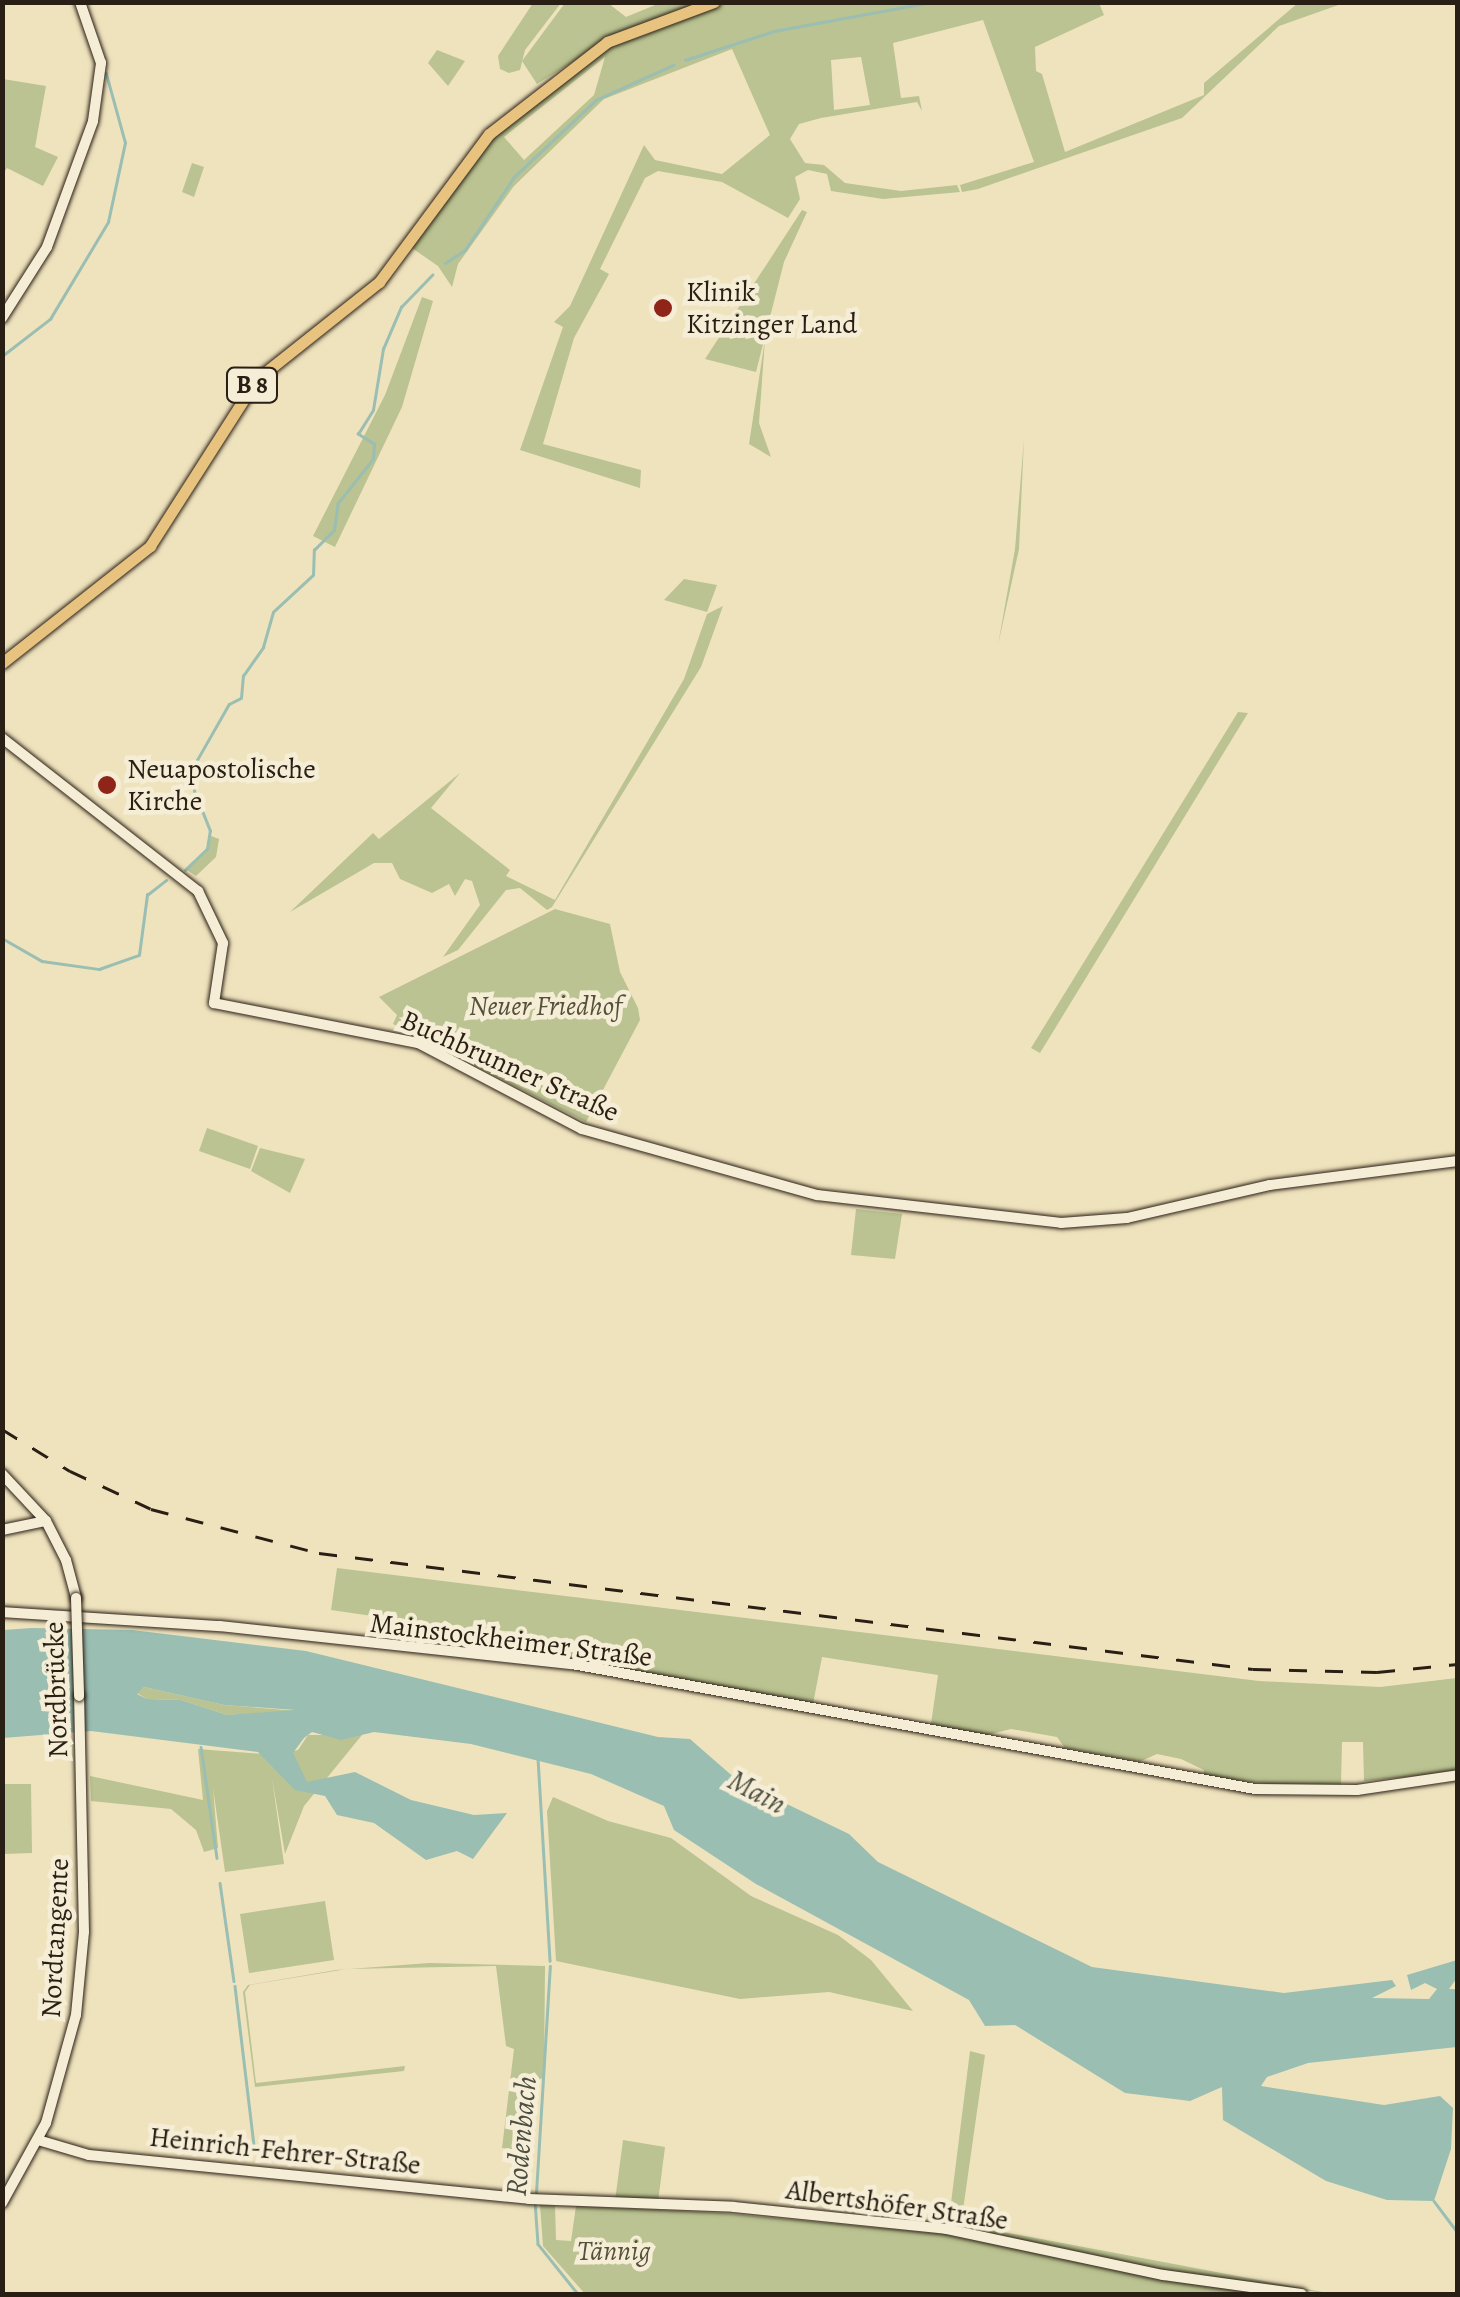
<!DOCTYPE html>
<meta charset="utf-8">
<style>
body{margin:0}
#map{position:relative;width:1460px;height:2297px;overflow:hidden;background:#efe3be;font-family:Alegreya,serif}
div>[style]{position:absolute}
[style*='--x']{left:calc(var(--x)*1px);top:calc(var(--y)*1px);width:calc(var(--w)*1px);rotate:calc(var(--a)*1deg)}
.green>*{inset:0;background:#bac391}
.water>*{inset:0;background:#9abeb2}
.stream>*{height:2.5px;margin:-1.25px;padding:0 1.25px;transform-origin:1.25px;border-radius:1.25px;background:#9abeb2}
.roads{filter:drop-shadow(0 0 2px #2a1f14) drop-shadow(0 0 2px #2a1f14)}
.secondary>*{height:10px;margin:-5px;padding:0 5px;transform-origin:5px;border-radius:5px;background:#f5edd5}
.primary>*{height:11px;margin:-5.5px;padding:0 5.5px;transform-origin:5.5px;border-radius:5.5px;background:#e8c27f}
.rail>*{height:2.5px;margin-top:-1.25px;transform-origin:0;background:repeating-linear-gradient(90deg,#2a1f14 0 18px,transparent 0 36px)}
.bridges{filter:drop-shadow(0 0 2px #2a1f14) drop-shadow(0 0 2px #2a1f14)}
.secondary-bridge>*{height:10px;margin:-5px;padding:0 5px;transform-origin:5px;border-radius:5px;background:#f5edd5}
.dots>*{width:28px;height:28px;translate:-50% -50%;box-sizing:border-box;border:5px solid #f5edd5;border-radius:50%}
span{translate:-50% -50%;white-space:nowrap;text-align:center;line-height:1.15;-webkit-text-stroke:9px #f5edd5;paint-order:stroke}
.shield-label span{padding:2px 8px;background:#f5edd5;border:2px solid;border-radius:8px;-webkit-text-stroke-width:0}
.shield-label{font-size:25px;color:#2a1f14;font-weight:700}
.poi-label{font-size:28px;color:#2a1f14}
.left{translate:0 -50%;text-align:left}
.park-label{font-size:28px;color:#55503a;font-style:italic}
.street-label{font-size:28px;color:#2a1f14}
.water-label{font-size:30px;color:#4c4f43;font-style:italic}
.frame{position:absolute;inset:0;border:5px solid #2a1f14;pointer-events:none}
</style>
<div id="map">
<div class="green">
<i style="clip-path:polygon(evenodd,727px 2px,1099px 3px,1104px 15px,1035px 47px,1036px 71px,1042px 74px,1065px 152px,1204px 95px,1204px 83px,1298px 3px,1344px 3px,1279px 26px,1182px 118px,978px 189px,962px 192px,960px 185px,1034px 162px,983px 20px,893px 43px,901px 98px,919px 96px,922px 111px,917px 102px,821px 118px,799px 124px,790px 139px,805px 163px,824px 165px,845px 183px,901px 191px,957px 185px,960px 192px,883px 199px,831px 191px,827px 174px,808px 170px,795px 177px,800px 199px,788px 218px,722px 182px,658px 171px,645px 178px,600px 269px,609px 274px,574px 338px,543px 444px,641px 470px,640px 488px,520px 450px,563px 327px,554px 322px,570px 306px,644px 145px,655px 160px,722px 174px,770px 135px,732px 49px,604px 99px,514px 186px,458px 264px,452px 287px,438px 266px,409px 246px,473px 155px,606px 46px,727px 2px,605px 57px,594px 95px,524px 160px,504px 137px,605px 57px,727px 2px,861px 57px,870px 105px,834px 110px,831px 60px,861px 57px)"></i>
<i style="clip-path:polygon(533px 3px,561px 3px,525px 50px,520px 70px,509px 73px,500px 69px,498px 56px)"></i>
<i style="clip-path:polygon(565px 3px,608px 3px,626px 17px,660px 3px,702px 3px,621px 32px,537px 84px,522px 61px)"></i>
<i style="clip-path:polygon(437px 50px,465px 61px,448px 86px,428px 63px)"></i>
<i style="clip-path:polygon(3px 79px,46px 86px,35px 147px,58px 157px,43px 186px,7px 168px,3px 174px)"></i>
<i style="clip-path:polygon(192px 163px,204px 167px,194px 197px,182px 192px)"></i>
<i style="clip-path:polygon(802px 210px,807px 212px,784px 262px,756px 372px,705px 359px)"></i>
<i style="clip-path:polygon(422px 297px,433px 301px,402px 407px,335px 547px,313px 536px,385px 395px)"></i>
<i style="clip-path:polygon(765px 339px,759px 423px,771px 457px,749px 444px)"></i>
<i style="clip-path:polygon(1024px 439px,1019px 549px,998px 645px,1015px 549px)"></i>
<i style="clip-path:polygon(684px 579px,717px 585px,707px 612px,664px 600px)"></i>
<i style="clip-path:polygon(723px 606px,701px 667px,552px 907px,547px 910px,520px 888px,506px 890px,458px 950px,443px 957px,480px 905px,472px 881px,465px 879px,455px 896px,449px 884px,432px 893px,400px 879px,392px 863px,374px 863px,290px 912px,373px 833px,379px 839px,460px 773px,431px 808px,510px 870px,506px 876px,555px 900px,684px 679px,707px 614px)"></i>
<i style="clip-path:polygon(1238px 712px,1248px 713px,1040px 1053px,1031px 1048px)"></i>
<i style="clip-path:polygon(211px 836px,219px 839px,216px 857px,196px 876px,187px 870px,207px 851px)"></i>
<i style="clip-path:polygon(555px 909px,610px 924px,620px 972px,638px 1008px,640px 1020px,586px 1122px,393px 1024px,397px 1015px,379px 997px)"></i>
<i style="clip-path:polygon(207px 1128px,258px 1146px,250px 1169px,199px 1151px)"></i>
<i style="clip-path:polygon(260px 1148px,305px 1159px,290px 1193px,251px 1171px)"></i>
<i style="clip-path:polygon(856px 1209px,902px 1214px,895px 1259px,851px 1255px)"></i>
<i style="clip-path:polygon(337px 1568px,1259px 1681px,1380px 1687px,1457px 1678px,1457px 1772px,1364px 1781px,1363px 1742px,1342px 1742px,1341px 1785px,1293px 1787px,1203px 1776px,1204px 1770px,1181px 1759px,1157px 1754px,1139px 1762px,1065px 1748px,1057px 1737px,1011px 1729px,983px 1736px,931px 1724px,938px 1675px,822px 1657px,813px 1704px,528px 1657px,522px 1632px,438px 1627px,436px 1650px,376px 1643px,379px 1617px,331px 1610px)"></i>
<i style="clip-path:polygon(144px 1687px,224px 1705px,299px 1711px,227px 1715px,181px 1700px,147px 1699px,137px 1693px)"></i>
<i style="clip-path:polygon(308px 1735px,362px 1735px,304px 1806px,285px 1854px,272px 1778px,284px 1864px,225px 1872px,213px 1788px,218px 1848px,204px 1852px,196px 1830px,171px 1809px,91px 1801px,90px 1776px,203px 1800px,198px 1749px,277px 1755px,298px 1750px)"></i>
<i style="clip-path:polygon(3px 1784px,31px 1784px,32px 1853px,3px 1854px)"></i>
<i style="clip-path:polygon(553px 1797px,608px 1821px,671px 1838px,751px 1896px,838px 1935px,871px 1960px,913px 2011px,829px 1992px,740px 1999px,556px 1961px,547px 1811px)"></i>
<i style="clip-path:polygon(325px 1901px,334px 1960px,249px 1973px,240px 1914px)"></i>
<i style="clip-path:polygon(429px 1963px,545px 1966px,544px 2077px,529px 2086px,519px 2150px,502px 2148px,514px 2049px,506px 2046px,496px 1966px,347px 1969px,250px 1985px,245px 1992px,256px 2083px,405px 2066px,404px 2071px,255px 2087px,243px 1992px,248px 1985px,336px 1970px)"></i>
<i style="clip-path:polygon(970px 2051px,985px 2055px,961px 2224px,1333px 2294px,1173px 2274px,955px 2227px,949px 2219px)"></i>
<i style="clip-path:polygon(623px 2140px,665px 2147px,658px 2202px,615px 2201px)"></i>
<i style="clip-path:polygon(540px 2205px,555px 2206px,556px 2240px,571px 2241px,576px 2206px,722px 2213px,955px 2235px,1264px 2294px,585px 2294px,543px 2246px)"></i>
</div>
<div class="water">
<i style="clip-path:polygon(evenodd,32px 1628px,132px 1630px,306px 1651px,658px 1737px,690px 1739px,737px 1780px,849px 1834px,878px 1862px,1092px 1967px,1284px 1993px,1392px 1980px,1396px 1986px,1372px 1998px,1429px 1999px,1437px 1989px,1425px 1983px,1411px 1990px,1407px 1975px,1457px 1960px,1457px 1978px,1449px 1989px,1457px 1989px,1457px 2047px,1308px 2063px,1267px 2077px,1261px 2086px,1384px 2105px,1440px 2096px,1453px 2108px,1451px 2149px,1434px 2201px,1387px 2200px,1326px 2181px,1223px 2120px,1222px 2087px,1190px 2101px,1125px 2093px,1015px 2025px,985px 2026px,969px 2000px,756px 1884px,674px 1830px,664px 1806px,591px 1774px,471px 1744px,374px 1732px,341px 1740px,312px 1732px,304px 1738px,293px 1753px,307px 1782px,355px 1772px,411px 1800px,474px 1815px,507px 1813px,473px 1859px,457px 1851px,426px 1860px,374px 1823px,337px 1815px,325px 1796px,295px 1790px,258px 1752px,91px 1731px,3px 1738px,3px 1630px,32px 1628px,144px 1687px,224px 1705px,295px 1710px,227px 1715px,181px 1700px,147px 1699px,137px 1694px,144px 1687px)"></i>
</div>
<div class="stream">
<i style="--x:685;--y:60;--w:94;--a:-18"></i>
<i style="--x:774;--y:31;--w:161;--a:-10.4"></i>
<i style="--x:445;--y:263;--w:24;--a:-33"></i>
<i style="--x:465;--y:250;--w:88;--a:-56.1"></i>
<i style="--x:514;--y:177;--w:112;--a:-43.2"></i>
<i style="--x:596;--y:100;--w:85;--a:-24.4"></i>
<i style="--x:2;--y:356;--w:61;--a:-37.6"></i>
<i style="--x:50;--y:319;--w:113;--a:-59.1"></i>
<i style="--x:108;--y:222;--w:81;--a:-77.9"></i>
<i style="--x:125;--y:143;--w:72;--a:-105.4"></i>
<i style="--x:185;--y:870;--w:30;--a:-44"></i>
<i style="--x:207;--y:849;--w:18;--a:-81"></i>
<i style="--x:210;--y:831;--w:43;--a:-111.8"></i>
<i style="--x:194;--y:791;--w:31;--a:-84"></i>
<i style="--x:197;--y:760;--w:64;--a:-60.3"></i>
<i style="--x:229;--y:704;--w:13;--a:-27"></i>
<i style="--x:241;--y:698;--w:22;--a:-85"></i>
<i style="--x:243;--y:676;--w:35;--a:-55"></i>
<i style="--x:263;--y:647;--w:36;--a:-74"></i>
<i style="--x:273;--y:612;--w:54;--a:-42.8"></i>
<i style="--x:313;--y:575;--w:25;--a:-88"></i>
<i style="--x:314;--y:550;--w:28;--a:-45"></i>
<i style="--x:334;--y:530;--w:27;--a:-82"></i>
<i style="--x:338;--y:503;--w:56;--a:-51.5"></i>
<i style="--x:373;--y:459;--w:15;--a:-86"></i>
<i style="--x:374;--y:444;--w:19;--a:-148"></i>
<i style="--x:358;--y:434;--w:28;--a:-58"></i>
<i style="--x:373;--y:410;--w:62;--a:-80.7"></i>
<i style="--x:383;--y:349;--w:46;--a:-66.8"></i>
<i style="--x:401;--y:307;--w:45;--a:-45.9"></i>
<i style="--x:2;--y:938;--w:46;--a:29.9"></i>
<i style="--x:42;--y:961;--w:58;--a:8"></i>
<i style="--x:99;--y:969;--w:42;--a:-19.3"></i>
<i style="--x:139;--y:955;--w:61;--a:-82.4"></i>
<i style="--x:147;--y:895;--w:24;--a:-38"></i>
<i style="--x:201;--y:1747;--w:112;--a:81.8"></i>
<i style="--x:538;--y:1758;--w:203;--a:86.6"></i>
<i style="--x:220;--y:1883;--w:99;--a:81.9"></i>
<i style="--x:235;--y:1986;--w:160;--a:83.2"></i>
<i style="--x:536;--y:2193;--w:227;--a:-86.5"></i>
<i style="--x:535;--y:2201;--w:43;--a:86"></i>
<i style="--x:538;--y:2244;--w:64;--a:51.3"></i>
<i style="--x:1434;--y:2201;--w:40;--a:53"></i>
</div>
<div class="roads">
<div class="secondary">
<i style="--x:2;--y:318;--w:84;--a:-57.6"></i>
<i style="--x:47;--y:247;--w:134;--a:-69.9"></i>
<i style="--x:93;--y:121;--w:59;--a:-82.1"></i>
<i style="--x:101;--y:63;--w:65;--a:-109"></i>
<i style="--x:2;--y:738;--w:249;--a:38"></i>
<i style="--x:198;--y:891;--w:58;--a:64.3"></i>
<i style="--x:223;--y:943;--w:61;--a:98.5"></i>
<i style="--x:214;--y:1003;--w:208;--a:11.1"></i>
<i style="--x:418;--y:1043;--w:185;--a:27.7"></i>
<i style="--x:582;--y:1129;--w:244;--a:15.7"></i>
<i style="--x:817;--y:1195;--w:246;--a:6.5"></i>
<i style="--x:1061;--y:1223;--w:66;--a:-4.3"></i>
<i style="--x:1127;--y:1218;--w:147;--a:-13"></i>
<i style="--x:1270;--y:1185;--w:190;--a:-7.3"></i>
<i style="--x:2;--y:1474;--w:64;--a:46.9"></i>
<i style="--x:46;--y:1521;--w:44;--a:62.9"></i>
<i style="--x:66;--y:1560;--w:39;--a:75"></i>
<i style="--x:2;--y:1530;--w:45;--a:-11.6"></i>
<i style="--x:2;--y:1612;--w:218;--a:3.7"></i>
<i style="--x:220;--y:1626;--w:354;--a:6.2"></i>
<i style="--x:572;--y:1664;--w:694;--a:10.37"></i>
<i style="--x:1255;--y:1789;--w:102;--a:0.6"></i>
<i style="--x:1357;--y:1790;--w:102;--a:-8.4"></i>
<i style="--x:38;--y:2140;--w:53;--a:16.4"></i>
<i style="--x:89;--y:2155;--w:442;--a:5.7"></i>
<i style="--x:529;--y:2199;--w:205;--a:2.2"></i>
<i style="--x:734;--y:2207;--w:213;--a:5.9"></i>
<i style="--x:946;--y:2229;--w:222;--a:12"></i>
<i style="--x:1163;--y:2275;--w:140;--a:7.8"></i>
<i style="--x:2;--y:2203;--w:91;--a:-61.2"></i>
<i style="--x:46;--y:2123;--w:112;--a:-74.5"></i>
<i style="--x:76;--y:2015;--w:83;--a:-84.5"></i>
<i style="--x:84;--y:1932;--w:236;--a:-91.2"></i>
</div>
<div class="primary">
<i style="--x:2;--y:663;--w:189;--a:-38.3"></i>
<i style="--x:150;--y:546;--w:198;--a:-57.4"></i>
<i style="--x:257;--y:379;--w:156;--a:-38.5"></i>
<i style="--x:379;--y:282;--w:184;--a:-53.4"></i>
<i style="--x:489;--y:134;--w:150;--a:-37.9"></i>
<i style="--x:607;--y:42;--w:114;--a:-20.5"></i>
</div>
</div>
<div class="rail">
<i style="--x:2;--y:1429;--w:80;--a:31.7"></i>
<i style="--x:70;--y:1471;--w:89;--a:25.1"></i>
<i style="--x:151;--y:1509;--w:174;--a:14.7"></i>
<i style="--x:319;--y:1553;--w:941;--a:7.08"></i>
<i style="--x:1253;--y:1669;--w:124;--a:1.4"></i>
<i style="--x:1377;--y:1672;--w:81;--a:-5.6"></i>
</div>
<div class="bridges">
<div class="secondary-bridge">
<i style="--x:76;--y:1598;--w:98;--a:88.2"></i>
</div>
</div>
<div class="dots">
<i style="left:663px;top:308px;background:#8f2418"></i>
<i style="left:107px;top:785px;background:#8f2418"></i>
</div>
<div class="shield-label">
<span style="left:252px;top:385px">B 8</span>
</div>
<div class="poi-label">
<span class="left" style="left:686px;top:308px">Klinik<br>Kitzinger Land</span>
<span class="left" style="left:127px;top:785px">Neuapostolische<br>Kirche</span>
</div>
<div class="park-label">
<span style="left:545px;top:1006px">Neuer Friedhof</span>
<span style="left:614px;top:2251px">Tännig</span>
</div>
<div class="street-label">
<span style="left:510px;top:1066px;rotate:24deg">Buchbrunner Straße</span>
<span style="left:511px;top:1640px;rotate:7deg">Mainstockheimer Straße</span>
<span style="left:56px;top:1690px;rotate:-92deg">Nordbrücke</span>
<span style="left:55px;top:1938px;rotate:-87deg">Nordtangente</span>
<span style="left:285px;top:2151px;rotate:6deg">Heinrich-Fehrer-Straße</span>
<span style="left:897px;top:2205px;rotate:8deg">Albertshöfer Straße</span>
</div>
<div class="water-label">
<span style="left:757px;top:1792px;rotate:28deg">Main</span>
<span style="left:521px;top:2136px;rotate:-85deg">Rodenbach</span>
</div>
<div class="frame"></div>
</div>
